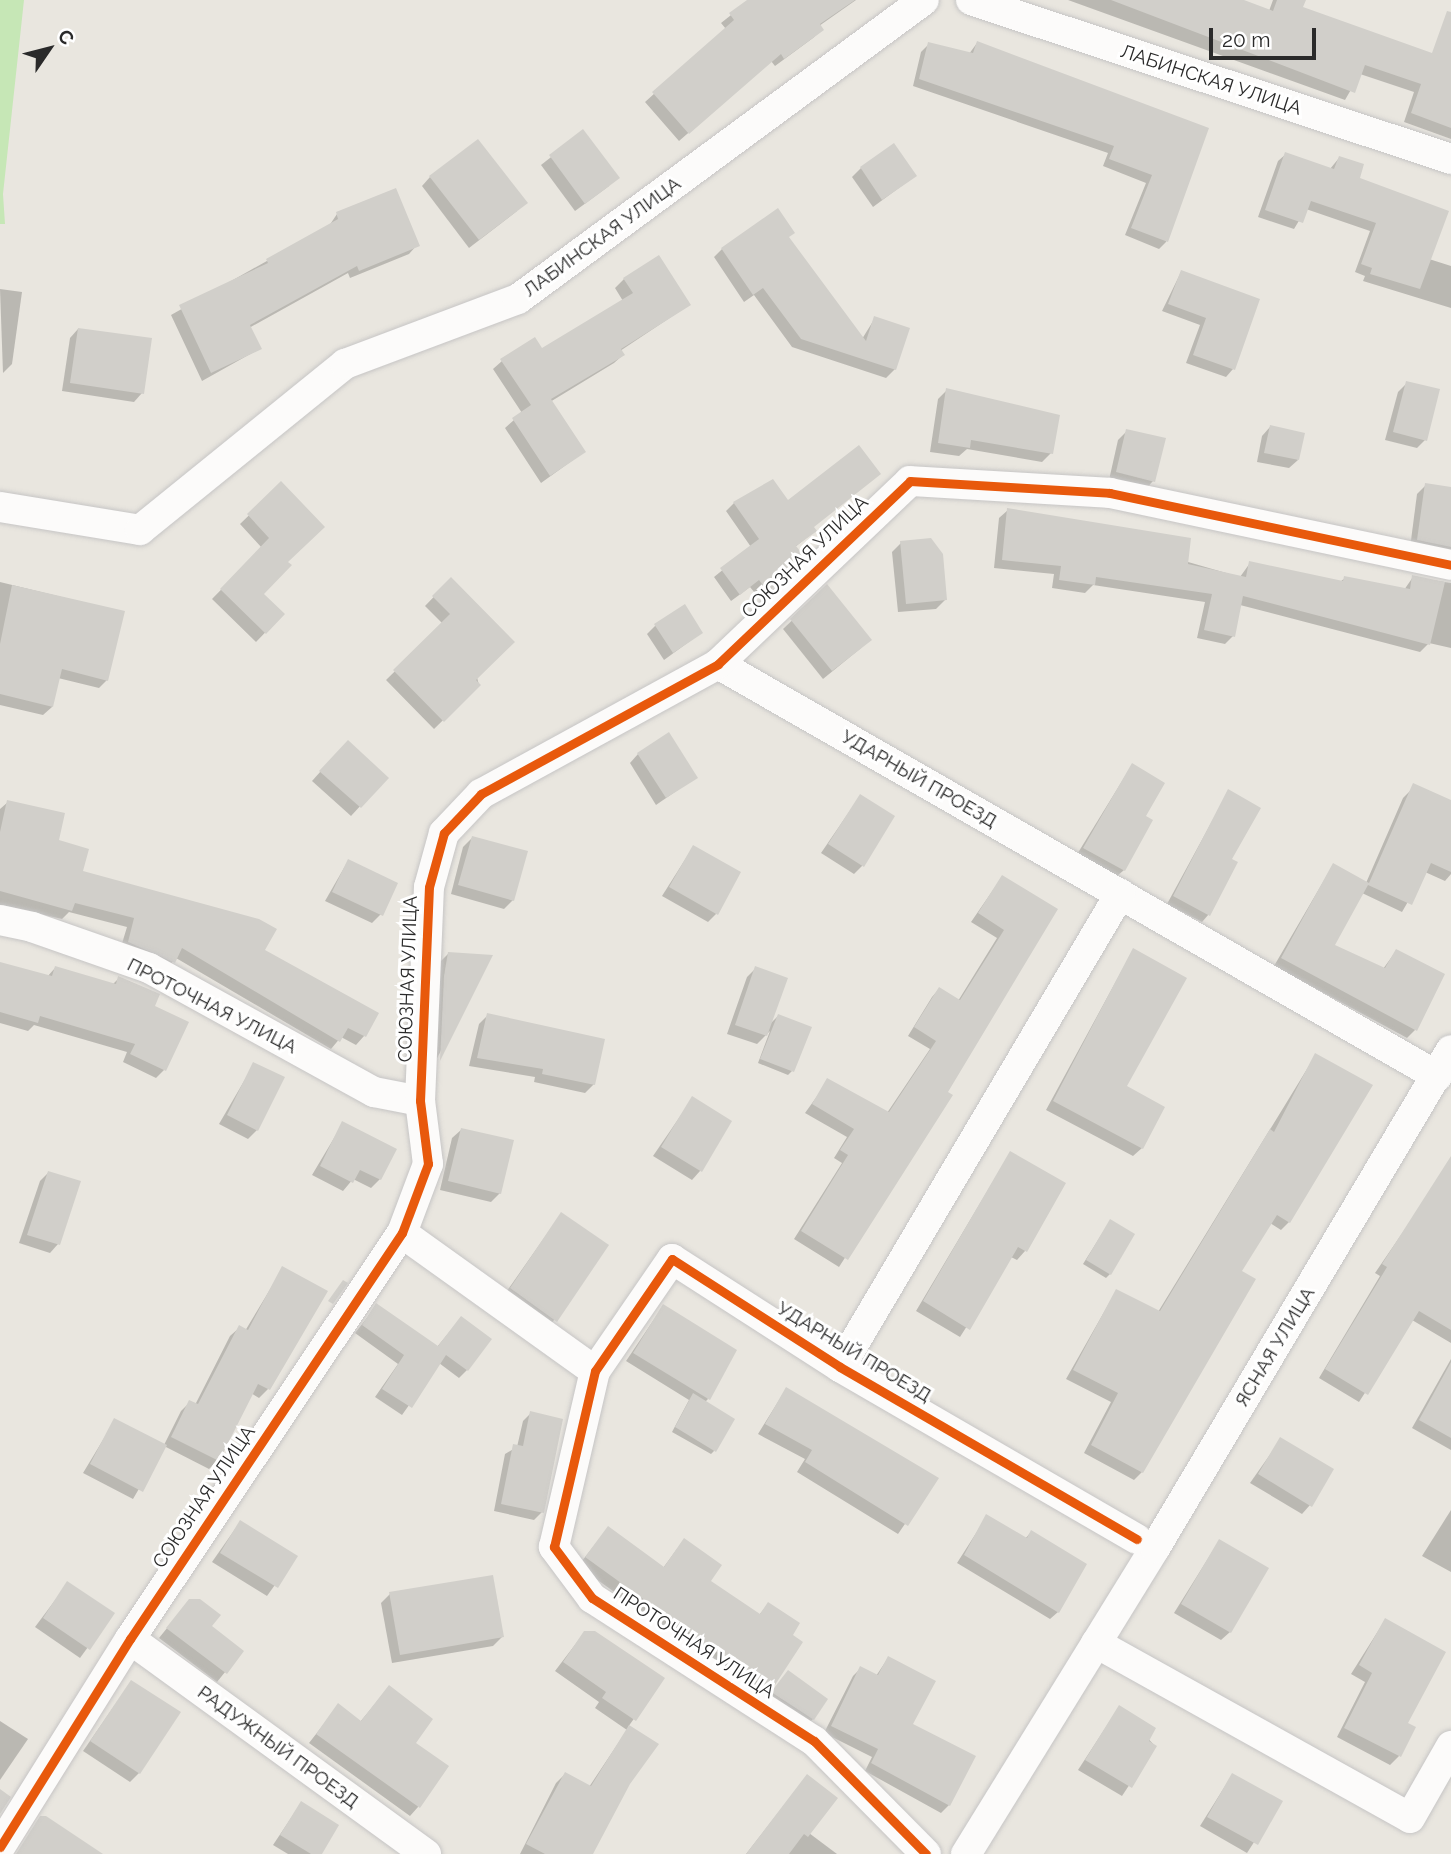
<!DOCTYPE html>
<meta charset="utf-8">
<style>
body{margin:0}
#map{position:relative;width:1451px;height:1854px;overflow:hidden;background:#e9e6df;font-family:Raleway,sans-serif}
div>[style]{position:absolute}
[style*='--x']{left:calc(var(--x)*1px);top:calc(var(--y)*1px);width:calc(var(--w)*1px);rotate:calc(var(--a)*1deg)}
.green>*{inset:0;background:#c6e7b6}
.shadow>*{inset:0;background:#0003}
.building>*{inset:0;background:#d1cfca}
.roads{filter:drop-shadow(0 0 2px #c6c5c5) drop-shadow(0 0 2px #c6c5c5)}
.minor>*{height:30px;margin:-15px;padding:0 15px;transform-origin:15px;border-radius:15px;background:#fcfbfa}
.cycleway>*{height:9px;margin:-4.5px;padding:0 4.5px;transform-origin:4.5px;border-radius:4.5px;background:#e8590c}
span{translate:-50% -50%;white-space:nowrap;text-align:center;line-height:1.15;-webkit-text-stroke:6px #fff;paint-order:stroke}
.street-label{font-size:19px;color:#2a2a2a}
.north{position:absolute;left:14px;top:14px;width:70px;height:70px;-webkit-text-stroke:5px #fff;paint-order:stroke;rotate:55deg;font-size:19px;font-weight:700;line-height:28px;text-align:center;color:#2a2a2a}
.north::after{content:'';display:block;margin:auto;width:24px;height:32px;background:#2a2a2a;clip-path:polygon(50% 0,100% 100%,50% 72%,0 100%)}
.scale{position:absolute;left:1209px;top:28px;width:107px;height:32px;box-sizing:border-box;border:4px solid #2a2a2a;border-top:0;padding-left:9px;font-size:21px;line-height:24px;white-space:nowrap;color:#2a2a2a;-webkit-text-stroke:5px #fff;paint-order:stroke}
</style>
<div id="map">
<div class="green">
<i style="clip-path:polygon(0 0,24px 0,3px 194px,5px 224px,0 224px)"></i>
</div>
<div class="shadow">
<i style="clip-path:polygon(750px 0,856px 0,819px 26px,822px 30px,813px 38px,775px 66px,771px 61px,679px 141px,645px 102px,726px 29px,721px 23px)"></i>
<i style="clip-path:polygon(1068px 0,1240px 0,1269px 11px,1273px 0,1303px 0,1301px 8px,1451px 62px,1451px 139px,1404px 122px,1414px 92px,1360px 74px,1345px 100px)"></i>
<i style="clip-path:polygon(977px 43px,1207px 129px,1166px 242px,1159px 249px,1125px 235px,1146px 183px,1103px 166px,1108px 153px,913px 86px,921px 52px,929px 44px,969px 54px)"></i>
<i style="clip-path:polygon(583px 132px,609px 186px,575px 211px,541px 165px)"></i>
<i style="clip-path:polygon(1286px 154px,1330px 169px,1339px 158px,1429px 259px,1451px 266px,1451px 308px,1363px 281px,1365px 276px,1355px 272px,1370px 231px,1306px 209px,1294px 229px,1258px 217px,1278px 161px)"></i>
<i style="clip-path:polygon(861px 168px,915px 176px,873px 207px,852px 177px)"></i>
<i style="clip-path:polygon(430px 177px,517px 211px,469px 248px,422px 186px)"></i>
<i style="clip-path:polygon(337px 214px,417px 245px,409px 254px,350px 278px,348px 273px,249px 328px,259px 349px,202px 381px,171px 315px,329px 226px)"></i>
<i style="clip-path:polygon(788px 238px,862px 339px,875px 318px,895px 369px,886px 378px,792px 347px,754px 295px,744px 302px,714px 257px,722px 249px)"></i>
<i style="clip-path:polygon(1181px 272px,1258px 300px,1233px 369px,1226px 377px,1186px 363px,1200px 325px,1162px 311px)"></i>
<i style="clip-path:polygon(624px 279px,689px 305px,620px 351px,623px 355px,614px 363px,550px 402px,584px 452px,541px 483px,505px 428px,522px 413px,493px 369px,502px 361px,542px 351px,623px 301px,615px 288px)"></i>
<i style="clip-path:polygon(0 289px,22px 292px,12px 364px,3px 373px)"></i>
<i style="clip-path:polygon(78px 329px,142px 393px,134px 402px,62px 391px,70px 338px)"></i>
<i style="clip-path:polygon(1407px 383px,1425px 440px,1417px 448px,1385px 440px,1398px 392px)"></i>
<i style="clip-path:polygon(947px 390px,1051px 453px,1042px 462px,967px 449px,959px 456px,930px 452px,938px 399px)"></i>
<i style="clip-path:polygon(1270px 427px,1298px 460px,1289px 468px,1257px 462px,1262px 436px)"></i>
<i style="clip-path:polygon(1127px 431px,1153px 481px,1145px 490px,1109px 480px,1118px 440px)"></i>
<i style="clip-path:polygon(281px 484px,286px 562px,262px 594px,283px 614px,256px 642px,212px 599px,262px 548px,240px 524px)"></i>
<i style="clip-path:polygon(1426px 485px,1451px 489px,1451px 559px,1410px 548px,1417px 494px)"></i>
<i style="clip-path:polygon(734px 503px,788px 503px,815px 531px,795px 547px,803px 557px,759px 598px,750px 587px,731px 601px,714px 577px,751px 547px,726px 511px)"></i>
<i style="clip-path:polygon(1008px 510px,1240px 577px,1250px 563px,1340px 582px,1345px 578px,1404px 590px,1413px 577px,1451px 583px,1451px 648px,1429px 643px,1420px 652px,1240px 605px,1233px 636px,1225px 644px,1197px 638px,1205px 602px,1093px 585px,1085px 593px,1052px 588px,1054px 574px,994px 568px,999px 518px)"></i>
<i style="clip-path:polygon(901px 543px,945px 600px,936px 609px,898px 612px,892px 552px)"></i>
<i style="clip-path:polygon(451px 579px,479px 685px,434px 729px,386px 680px,443px 624px,425px 606px)"></i>
<i style="clip-path:polygon(0 582px,123px 612px,107px 680px,99px 688px,58px 678px,52px 707px,43px 715px,0 705px)"></i>
<i style="clip-path:polygon(827px 587px,861px 648px,823px 679px,783px 629px)"></i>
<i style="clip-path:polygon(656px 625px,701px 633px,664px 660px,647px 634px)"></i>
<i style="clip-path:polygon(339px 751px,386px 778px,351px 816px,312px 781px)"></i>
<i style="clip-path:polygon(638px 754px,695px 778px,656px 805px,630px 763px)"></i>
<i style="clip-path:polygon(1132px 765px,1144px 816px,1124px 870px,1116px 877px,1076px 856px)"></i>
<i style="clip-path:polygon(1411px 790px,1451px 808px,1451px 874px,1445px 881px,1425px 872px,1402px 912px,1362px 893px,1333px 946px,1383px 969px,1396px 951px,1415px 1030px,1407px 1038px,1274px 966px,1333px 865px,1366px 883px,1403px 798px)"></i>
<i style="clip-path:polygon(1228px 792px,1230px 859px,1209px 914px,1202px 922px,1167px 904px)"></i>
<i style="clip-path:polygon(860px 796px,862px 866px,854px 874px,821px 853px)"></i>
<i style="clip-path:polygon(8px 802px,57px 841px,81px 872px,377px 1014px,364px 1036px,356px 1045px,341px 1037px,331px 1049px,176px 958px,165px 970px,120px 950px,127px 927px,69px 912px,62px 919px,0 905px,0 809px)"></i>
<i style="clip-path:polygon(472px 838px,513px 900px,504px 909px,451px 894px,463px 847px)"></i>
<i style="clip-path:polygon(693px 847px,716px 914px,708px 922px,662px 896px)"></i>
<i style="clip-path:polygon(348px 861px,381px 914px,372px 923px,325px 901px)"></i>
<i style="clip-path:polygon(1002px 877px,1055px 910px,946px 1092px,950px 1095px,839px 1267px,794px 1239px,842px 1163px,834px 1158px,847px 1137px,805px 1113px,828px 1081px,887px 1113px,930px 1049px,908px 1036px,932px 997px,939px 989px,958px 1001px,997px 938px,971px 922px)"></i>
<i style="clip-path:polygon(1133px 950px,1125px 1087px,1142px 1148px,1133px 1156px,1046px 1110px)"></i>
<i style="clip-path:polygon(448px 954px,490px 956px,433px 1066px,439px 963px)"></i>
<i style="clip-path:polygon(0 964px,47px 977px,55px 968px,112px 985px,119px 978px,158px 995px,152px 1007px,164px 1070px,156px 1078px,123px 1062px,127px 1052px,34px 1025px,28px 1031px,0 1023px)"></i>
<i style="clip-path:polygon(756px 968px,770px 1024px,778px 1016px,792px 1071px,788px 1075px,758px 1063px,770px 1031px,757px 1044px,727px 1034px,747px 977px)"></i>
<i style="clip-path:polygon(488px 1015px,594px 1084px,585px 1093px,534px 1082px,535px 1077px,469px 1066px,479px 1024px)"></i>
<i style="clip-path:polygon(1315px 1056px,1289px 1222px,1281px 1230px,1270px 1223px,1240px 1272px,1142px 1472px,1134px 1480px,1084px 1453px,1111px 1402px,1066px 1379px,1116px 1291px,1158px 1312px)"></i>
<i style="clip-path:polygon(254px 1064px,257px 1130px,248px 1139px,219px 1124px)"></i>
<i style="clip-path:polygon(692px 1099px,700px 1171px,692px 1180px,653px 1156px)"></i>
<i style="clip-path:polygon(343px 1123px,380px 1179px,371px 1188px,353px 1179px,343px 1191px,312px 1175px)"></i>
<i style="clip-path:polygon(461px 1130px,500px 1193px,491px 1202px,440px 1190px,452px 1138px)"></i>
<i style="clip-path:polygon(1010px 1153px,1025px 1251px,1017px 1260px,1011px 1257px,960px 1337px,916px 1311px)"></i>
<i style="clip-path:polygon(1451px 1162px,1451px 1343px,1412px 1320px,1359px 1402px,1319px 1378px,1380px 1276px,1375px 1273px)"></i>
<i style="clip-path:polygon(49px 1172px,58px 1244px,50px 1253px,19px 1243px,40px 1181px)"></i>
<i style="clip-path:polygon(561px 1214px,606px 1245px,547px 1330px,502px 1298px)"></i>
<i style="clip-path:polygon(1110px 1221px,1110px 1274px,1106px 1278px,1083px 1264px)"></i>
<i style="clip-path:polygon(283px 1268px,268px 1389px,259px 1398px,251px 1393px,218px 1460px,209px 1469px,164px 1446px,133px 1499px,83px 1473px,115px 1420px,164px 1445px,181px 1411px,190px 1402px,195px 1405px,230px 1336px,239px 1328px,245px 1331px)"></i>
<i style="clip-path:polygon(377px 1305px,437px 1347px,461px 1318px,467px 1370px,459px 1378px,439px 1363px,402px 1415px,375px 1397px,398px 1364px,355px 1333px)"></i>
<i style="clip-path:polygon(663px 1306px,708px 1399px,705px 1402px,714px 1451px,711px 1454px,672px 1432px,689px 1400px,626px 1361px)"></i>
<i style="clip-path:polygon(1451px 1359px,1451px 1450px,1412px 1428px)"></i>
<i style="clip-path:polygon(786px 1389px,936px 1479px,898px 1534px,797px 1472px,805px 1459px,758px 1434px)"></i>
<i style="clip-path:polygon(531px 1413px,542px 1512px,534px 1520px,494px 1511px,505px 1454px,517px 1447px,523px 1421px)"></i>
<i style="clip-path:polygon(1281px 1439px,1310px 1505px,1302px 1514px,1250px 1483px)"></i>
<i style="clip-path:polygon(1451px 1510px,1451px 1572px,1422px 1556px)"></i>
<i style="clip-path:polygon(987px 1516px,1025px 1539px,1031px 1532px,1058px 1612px,1050px 1619px,957px 1563px)"></i>
<i style="clip-path:polygon(240px 1522px,295px 1557px,267px 1596px,212px 1562px)"></i>
<i style="clip-path:polygon(608px 1528px,663px 1568px,677px 1549px,709px 1581px,759px 1615px,768px 1604px,790px 1635px,801px 1642px,762px 1698px,578px 1566px)"></i>
<i style="clip-path:polygon(1219px 1541px,1230px 1632px,1221px 1640px,1174px 1613px)"></i>
<i style="clip-path:polygon(68px 1583px,112px 1614px,80px 1658px,35px 1627px)"></i>
<i style="clip-path:polygon(390px 1594px,502px 1637px,493px 1646px,392px 1663px,381px 1603px)"></i>
<i style="clip-path:polygon(189px 1601px,209px 1627px,242px 1651px,217px 1682px,159px 1638px)"></i>
<i style="clip-path:polygon(1385px 1620px,1405px 1724px,1399px 1756px,1390px 1765px,1337px 1737px,1365px 1682px,1351px 1674px)"></i>
<i style="clip-path:polygon(584px 1633px,663px 1678px,628px 1727px,629px 1783px,591px 1854px,520px 1854px,556px 1783px,565px 1774px,589px 1787px,627px 1730px,595px 1708px,599px 1702px,555px 1671px)"></i>
<i style="clip-path:polygon(888px 1658px,911px 1725px,949px 1805px,941px 1813px,865px 1771px,872px 1757px,824px 1733px,853px 1676px,861px 1668px,876px 1676px)"></i>
<i style="clip-path:polygon(784px 1677px,813px 1719px,809px 1723px,768px 1697px)"></i>
<i style="clip-path:polygon(131px 1682px,139px 1773px,130px 1782px,83px 1751px)"></i>
<i style="clip-path:polygon(389px 1687px,413px 1743px,418px 1807px,410px 1816px,309px 1743px,338px 1706px,360px 1722px)"></i>
<i style="clip-path:polygon(1119px 1707px,1155px 1746px,1122px 1796px,1078px 1770px)"></i>
<i style="clip-path:polygon(0 1721px,28px 1739px,0 1780px)"></i>
<i style="clip-path:polygon(1232px 1775px,1280px 1802px,1247px 1853px,1200px 1826px)"></i>
<i style="clip-path:polygon(807px 1776px,809px 1833px,837px 1854px,746px 1854px)"></i>
<i style="clip-path:polygon(301px 1803px,320px 1854px,288px 1854px,273px 1845px)"></i>
</div>
<div class="building">
<i style="clip-path:polygon(747px 0,855px 0,820px 24px,824px 30px,784px 59px,781px 54px,689px 134px,652px 92px,734px 20px,729px 13px)"></i>
<i style="clip-path:polygon(1111px 0,1244px 0,1273px 11px,1277px 0,1306px 0,1303px 7px,1432px 53px,1447px 11px,1451px 12px,1451px 128px,1411px 113px,1421px 84px,1365px 65px,1355px 93px)"></i>
<i style="clip-path:polygon(977px 41px,1209px 128px,1168px 242px,1131px 228px,1152px 175px,1109px 159px,1114px 146px,919px 79px,928px 42px,973px 53px)"></i>
<i style="clip-path:polygon(583px 129px,620px 178px,585px 204px,549px 155px)"></i>
<i style="clip-path:polygon(478px 139px,528px 203px,479px 240px,429px 176px)"></i>
<i style="clip-path:polygon(894px 143px,917px 176px,882px 200px,860px 167px)"></i>
<i style="clip-path:polygon(1285px 152px,1334px 169px,1339px 156px,1364px 164px,1360px 178px,1449px 211px,1420px 289px,1370px 274px,1372px 268px,1361px 264px,1376px 223px,1311px 201px,1303px 223px,1265px 210px)"></i>
<i style="clip-path:polygon(396px 188px,420px 246px,359px 271px,357px 266px,250px 325px,262px 349px,211px 373px,179px 305px,268px 263px,266px 259px,338px 219px,336px 212px)"></i>
<i style="clip-path:polygon(778px 208px,795px 233px,789px 237px,866px 341px,874px 316px,910px 328px,896px 370px,801px 339px,763px 288px,753px 295px,721px 248px)"></i>
<i style="clip-path:polygon(659px 255px,691px 305px,621px 349px,625px 355px,551px 399px,586px 452px,550px 476px,512px 418px,531px 405px,500px 359px,535px 337px,542px 348px,633px 293px,623px 278px)"></i>
<i style="clip-path:polygon(1181px 270px,1260px 299px,1235px 370px,1193px 355px,1206px 318px,1168px 304px)"></i>
<i style="clip-path:polygon(78px 328px,152px 338px,144px 394px,70px 383px)"></i>
<i style="clip-path:polygon(1406px 381px,1440px 389px,1427px 441px,1393px 432px)"></i>
<i style="clip-path:polygon(946px 388px,1060px 415px,1053px 454px,971px 440px,970px 448px,938px 443px)"></i>
<i style="clip-path:polygon(1270px 425px,1305px 433px,1299px 460px,1264px 453px)"></i>
<i style="clip-path:polygon(1126px 429px,1166px 438px,1155px 482px,1116px 472px)"></i>
<i style="clip-path:polygon(859px 445px,881px 474px,814px 527px,817px 531px,796px 546px,805px 557px,768px 592px,759px 580px,740px 595px,720px 568px,759px 539px,733px 502px,773px 479px,788px 500px)"></i>
<i style="clip-path:polygon(281px 481px,325px 527px,288px 562px,292px 565px,264px 594px,285px 614px,266px 634px,220px 589px,269px 538px,247px 514px)"></i>
<i style="clip-path:polygon(1425px 483px,1451px 487px,1451px 547px,1417px 540px)"></i>
<i style="clip-path:polygon(1007px 508px,1191px 538px,1188px 564px,1246px 577px,1249px 561px,1343px 581px,1344px 576px,1410px 589px,1412px 575px,1445px 582px,1430px 645px,1243px 596px,1235px 637px,1204px 630px,1212px 594px,1096px 577px,1095px 585px,1059px 580px,1061px 566px,1002px 560px)"></i>
<i style="clip-path:polygon(931px 538px,943px 554px,947px 600px,906px 604px,900px 541px)"></i>
<i style="clip-path:polygon(451px 577px,515px 642px,476px 680px,481px 685px,444px 722px,393px 670px,450px 614px,432px 596px)"></i>
<i style="clip-path:polygon(827px 584px,872px 640px,832px 671px,790px 619px)"></i>
<i style="clip-path:polygon(12px 585px,125px 611px,108px 681px,62px 669px,53px 707px,0 694px,0 644px)"></i>
<i style="clip-path:polygon(685px 604px,703px 633px,673px 653px,654px 624px)"></i>
<i style="clip-path:polygon(669px 732px,698px 778px,666px 798px,637px 753px)"></i>
<i style="clip-path:polygon(348px 740px,389px 778px,361px 808px,319px 771px)"></i>
<i style="clip-path:polygon(1132px 763px,1165px 783px,1146px 816px,1153px 820px,1125px 871px,1083px 848px)"></i>
<i style="clip-path:polygon(1413px 783px,1451px 800px,1451px 872px,1431px 863px,1412px 905px,1368px 885px,1335px 945px,1385px 968px,1396px 949px,1445px 974px,1417px 1031px,1281px 958px,1333px 863px,1369px 883px)"></i>
<i style="clip-path:polygon(1228px 789px,1261px 808px,1232px 859px,1238px 862px,1210px 916px,1173px 896px)"></i>
<i style="clip-path:polygon(860px 794px,895px 816px,864px 867px,828px 844px)"></i>
<i style="clip-path:polygon(7px 800px,65px 813px,59px 840px,89px 849px,83px 871px,259px 919px,277px 929px,265px 950px,379px 1013px,366px 1037px,348px 1028px,340px 1042px,182px 948px,175px 963px,128px 942px,134px 918px,75px 903px,72px 911px,0 891px,0 832px)"></i>
<i style="clip-path:polygon(472px 836px,528px 851px,514px 901px,458px 885px)"></i>
<i style="clip-path:polygon(693px 845px,741px 872px,718px 915px,669px 887px)"></i>
<i style="clip-path:polygon(348px 859px,398px 883px,383px 916px,332px 892px)"></i>
<i style="clip-path:polygon(1002px 875px,1058px 909px,948px 1092px,953px 1095px,848px 1260px,801px 1231px,848px 1155px,840px 1150px,854px 1129px,812px 1104px,827px 1078px,889px 1112px,936px 1041px,914px 1027px,939px 987px,960px 1000px,1004px 930px,978px 913px)"></i>
<i style="clip-path:polygon(1133px 948px,1187px 978px,1127px 1086px,1165px 1107px,1143px 1149px,1053px 1101px)"></i>
<i style="clip-path:polygon(448px 952px,493px 955px,440px 1061px,444px 976px)"></i>
<i style="clip-path:polygon(0 962px,52px 976px,55px 966px,116px 984px,118px 976px,160px 994px,155px 1006px,189px 1022px,166px 1071px,130px 1054px,135px 1044px,40px 1016px,38px 1023px,0 1012px)"></i>
<i style="clip-path:polygon(755px 966px,788px 978px,767px 1036px,735px 1025px)"></i>
<i style="clip-path:polygon(487px 1013px,605px 1039px,595px 1085px,542px 1074px,543px 1069px,477px 1058px)"></i>
<i style="clip-path:polygon(778px 1014px,812px 1027px,794px 1072px,760px 1059px)"></i>
<i style="clip-path:polygon(1315px 1053px,1373px 1085px,1290px 1223px,1277px 1215px,1242px 1271px,1256px 1279px,1143px 1473px,1091px 1445px,1118px 1393px,1073px 1370px,1116px 1289px,1160px 1311px,1270px 1129px,1274px 1132px)"></i>
<i style="clip-path:polygon(253px 1062px,285px 1077px,258px 1131px,227px 1115px)"></i>
<i style="clip-path:polygon(692px 1096px,732px 1121px,702px 1172px,661px 1147px)"></i>
<i style="clip-path:polygon(342px 1121px,397px 1149px,381px 1180px,360px 1170px,353px 1183px,320px 1166px)"></i>
<i style="clip-path:polygon(461px 1128px,514px 1140px,501px 1194px,448px 1181px)"></i>
<i style="clip-path:polygon(1010px 1151px,1066px 1183px,1027px 1252px,1018px 1247px,970px 1330px,923px 1301px)"></i>
<i style="clip-path:polygon(1451px 1156px,1451px 1330px,1419px 1311px,1368px 1395px,1325px 1369px,1387px 1267px,1382px 1264px)"></i>
<i style="clip-path:polygon(48px 1171px,81px 1181px,60px 1245px,27px 1235px)"></i>
<i style="clip-path:polygon(561px 1212px,609px 1245px,557px 1322px,510px 1288px)"></i>
<i style="clip-path:polygon(1110px 1219px,1135px 1234px,1111px 1275px,1086px 1260px)"></i>
<i style="clip-path:polygon(282px 1266px,328px 1291px,270px 1390px,258px 1384px,219px 1461px,171px 1437px,189px 1400px,198px 1404px,239px 1325px,248px 1330px)"></i>
<i style="clip-path:polygon(343px 1280px,348px 1283px,333px 1304px,328px 1301px)"></i>
<i style="clip-path:polygon(376px 1303px,438px 1346px,461px 1316px,492px 1339px,468px 1371px,446px 1355px,412px 1408px,382px 1389px,404px 1355px,362px 1325px)"></i>
<i style="clip-path:polygon(663px 1304px,737px 1350px,710px 1400px,633px 1353px)"></i>
<i style="clip-path:polygon(1451px 1362px,1451px 1438px,1419px 1420px)"></i>
<i style="clip-path:polygon(786px 1387px,939px 1478px,908px 1526px,805px 1462px,812px 1450px,765px 1424px)"></i>
<i style="clip-path:polygon(693px 1393px,735px 1419px,716px 1452px,675px 1427px)"></i>
<i style="clip-path:polygon(530px 1411px,563px 1419px,544px 1513px,501px 1504px,513px 1444px,523px 1446px)"></i>
<i style="clip-path:polygon(114px 1418px,167px 1445px,143px 1492px,90px 1464px)"></i>
<i style="clip-path:polygon(1280px 1437px,1334px 1469px,1312px 1507px,1258px 1474px)"></i>
<i style="clip-path:polygon(986px 1514px,1027px 1538px,1031px 1530px,1087px 1564px,1059px 1613px,964px 1555px)"></i>
<i style="clip-path:polygon(240px 1520px,298px 1556px,278px 1588px,220px 1553px)"></i>
<i style="clip-path:polygon(608px 1526px,664px 1567px,684px 1538px,722px 1565px,711px 1581px,760px 1614px,768px 1602px,800px 1623px,793px 1635px,803px 1642px,771px 1691px,585px 1557px)"></i>
<i style="clip-path:polygon(1219px 1539px,1269px 1568px,1231px 1633px,1181px 1604px)"></i>
<i style="clip-path:polygon(493px 1575px,504px 1637px,400px 1655px,389px 1592px)"></i>
<i style="clip-path:polygon(67px 1581px,115px 1613px,90px 1650px,43px 1618px)"></i>
<i style="clip-path:polygon(189px 1599px,200px 1599px,221px 1615px,212px 1626px,244px 1651px,227px 1674px,166px 1628px)"></i>
<i style="clip-path:polygon(1385px 1618px,1446px 1652px,1408px 1723px,1416px 1727px,1401px 1757px,1344px 1728px,1372px 1673px,1359px 1665px)"></i>
<i style="clip-path:polygon(584px 1631px,595px 1631px,665px 1678px,636px 1721px,602px 1698px,606px 1692px,563px 1662px)"></i>
<i style="clip-path:polygon(888px 1656px,936px 1681px,913px 1724px,976px 1756px,950px 1806px,871px 1763px,878px 1749px,831px 1726px,860px 1666px,878px 1675px)"></i>
<i style="clip-path:polygon(788px 1670px,828px 1699px,814px 1720px,771px 1692px)"></i>
<i style="clip-path:polygon(131px 1680px,181px 1712px,140px 1774px,90px 1741px)"></i>
<i style="clip-path:polygon(389px 1685px,433px 1719px,416px 1743px,449px 1766px,420px 1808px,316px 1734px,338px 1703px,361px 1721px)"></i>
<i style="clip-path:polygon(1119px 1705px,1156px 1728px,1149px 1741px,1157px 1746px,1132px 1788px,1085px 1760px)"></i>
<i style="clip-path:polygon(629px 1725px,659px 1744px,630px 1784px,593px 1854px,545px 1854px,526px 1844px,565px 1772px,591px 1786px)"></i>
<i style="clip-path:polygon(1232px 1773px,1283px 1801px,1258px 1845px,1207px 1817px)"></i>
<i style="clip-path:polygon(807px 1774px,838px 1798px,808px 1837px,804px 1834px,789px 1854px,746px 1854px)"></i>
<i style="clip-path:polygon(0 1789px,11px 1797px,0 1814px)"></i>
<i style="clip-path:polygon(301px 1801px,339px 1825px,322px 1854px,311px 1854px,280px 1835px)"></i>
<i style="clip-path:polygon(40px 1816px,46px 1816px,103px 1854px,16px 1854px)"></i>
</div>
<div class="roads">
<div class="minor">
<i style="--x:971;--y:0;--w:506;--a:18.33"></i>
<i style="--x:0;--y:507;--w:142;--a:9.3"></i>
<i style="--x:140;--y:530;--w:264;--a:-39"></i>
<i style="--x:345;--y:364;--w:185;--a:-20.6"></i>
<i style="--x:518;--y:299;--w:504;--a:-36.37"></i>
<i style="--x:718;--y:664;--w:829;--a:29.81"></i>
<i style="--x:0;--y:920;--w:33;--a:12"></i>
<i style="--x:32;--y:927;--w:124;--a:19.3"></i>
<i style="--x:149;--y:968;--w:257;--a:28.9"></i>
<i style="--x:374;--y:1092;--w:47;--a:11.1"></i>
<i style="--x:402;--y:1233;--w:237;--a:35.6"></i>
<i style="--x:840;--y:1367;--w:550;--a:-59.38"></i>
<i style="--x:130;--y:1639;--w:366;--a:36"></i>
<i style="--x:1096;--y:1643;--w:359;--a:29.1"></i>
<i style="--x:1410;--y:1818;--w:83;--a:-60.3"></i>
<i style="--x:0;--y:1847;--w:245;--a:-58"></i>
<i style="--x:130;--y:1639;--w:489;--a:-56.2"></i>
<i style="--x:402;--y:1233;--w:74;--a:-69.4"></i>
<i style="--x:428;--y:1164;--w:64;--a:-97.2"></i>
<i style="--x:420;--y:1101;--w:214;--a:-87.6"></i>
<i style="--x:429;--y:887;--w:56;--a:-74.5"></i>
<i style="--x:444;--y:833;--w:54;--a:-46.5"></i>
<i style="--x:481;--y:794;--w:270;--a:-28.7"></i>
<i style="--x:718;--y:664;--w:265;--a:-43.6"></i>
<i style="--x:910;--y:481;--w:200;--a:3.4"></i>
<i style="--x:1110;--y:493;--w:349;--a:11.9"></i>
<i style="--x:926;--y:1854;--w:159;--a:-134.7"></i>
<i style="--x:814;--y:1741;--w:264;--a:-147.2"></i>
<i style="--x:592;--y:1598;--w:64;--a:-126.7"></i>
<i style="--x:554;--y:1547;--w:181;--a:-76.9"></i>
<i style="--x:595;--y:1371;--w:136;--a:-55.5"></i>
<i style="--x:672;--y:1259;--w:200;--a:32.7"></i>
<i style="--x:840;--y:1367;--w:343;--a:30.1"></i>
<i style="--x:966;--y:1854;--w:360;--a:-58.3"></i>
<i style="--x:1155;--y:1548;--w:579;--a:-59.27"></i>
</div>
</div>
<div class="cycleway">
<i style="--x:0;--y:1847;--w:245;--a:-58"></i>
<i style="--x:130;--y:1639;--w:489;--a:-56.2"></i>
<i style="--x:402;--y:1233;--w:74;--a:-69.4"></i>
<i style="--x:428;--y:1164;--w:64;--a:-97.2"></i>
<i style="--x:420;--y:1101;--w:214;--a:-87.6"></i>
<i style="--x:429;--y:887;--w:56;--a:-74.5"></i>
<i style="--x:444;--y:833;--w:54;--a:-46.5"></i>
<i style="--x:481;--y:794;--w:270;--a:-28.7"></i>
<i style="--x:718;--y:664;--w:265;--a:-43.6"></i>
<i style="--x:910;--y:481;--w:200;--a:3.4"></i>
<i style="--x:1110;--y:493;--w:349;--a:11.9"></i>
<i style="--x:926;--y:1854;--w:159;--a:-134.7"></i>
<i style="--x:814;--y:1741;--w:264;--a:-147.2"></i>
<i style="--x:592;--y:1598;--w:64;--a:-126.7"></i>
<i style="--x:554;--y:1547;--w:181;--a:-76.9"></i>
<i style="--x:595;--y:1371;--w:136;--a:-55.5"></i>
<i style="--x:672;--y:1259;--w:200;--a:32.7"></i>
<i style="--x:840;--y:1367;--w:343;--a:30.1"></i>
</div>
<div class="street-label">
<span style="left:1211px;top:80px;rotate:18deg">ЛАБИНСКАЯ УЛИЦА</span>
<span style="left:602px;top:237px;rotate:-36deg">ЛАБИНСКАЯ УЛИЦА</span>
<span style="left:805px;top:557px;rotate:-44deg">СОЮЗНАЯ УЛИЦА</span>
<span style="left:919px;top:779px;rotate:30deg">УДАРНЫЙ ПРОЕЗД</span>
<span style="left:408px;top:979px;rotate:-88deg">СОЮЗНАЯ УЛИЦА</span>
<span style="left:212px;top:1006px;rotate:27deg">ПРОТОЧНАЯ УЛИЦА</span>
<span style="left:1275px;top:1347px;rotate:-59deg">ЯСНАЯ УЛИЦА</span>
<span style="left:854px;top:1352px;rotate:31deg">УДАРНЫЙ ПРОЕЗД</span>
<span style="left:204px;top:1497px;rotate:-56deg">СОЮЗНАЯ УЛИЦА</span>
<span style="left:694px;top:1643px;rotate:33deg">ПРОТОЧНАЯ УЛИЦА</span>
<span style="left:278px;top:1747px;rotate:36deg">РАДУЖНЫЙ ПРОЕЗД</span>
</div>
<div class="north">С</div>
<div class="scale">20 m</div>
</div>
